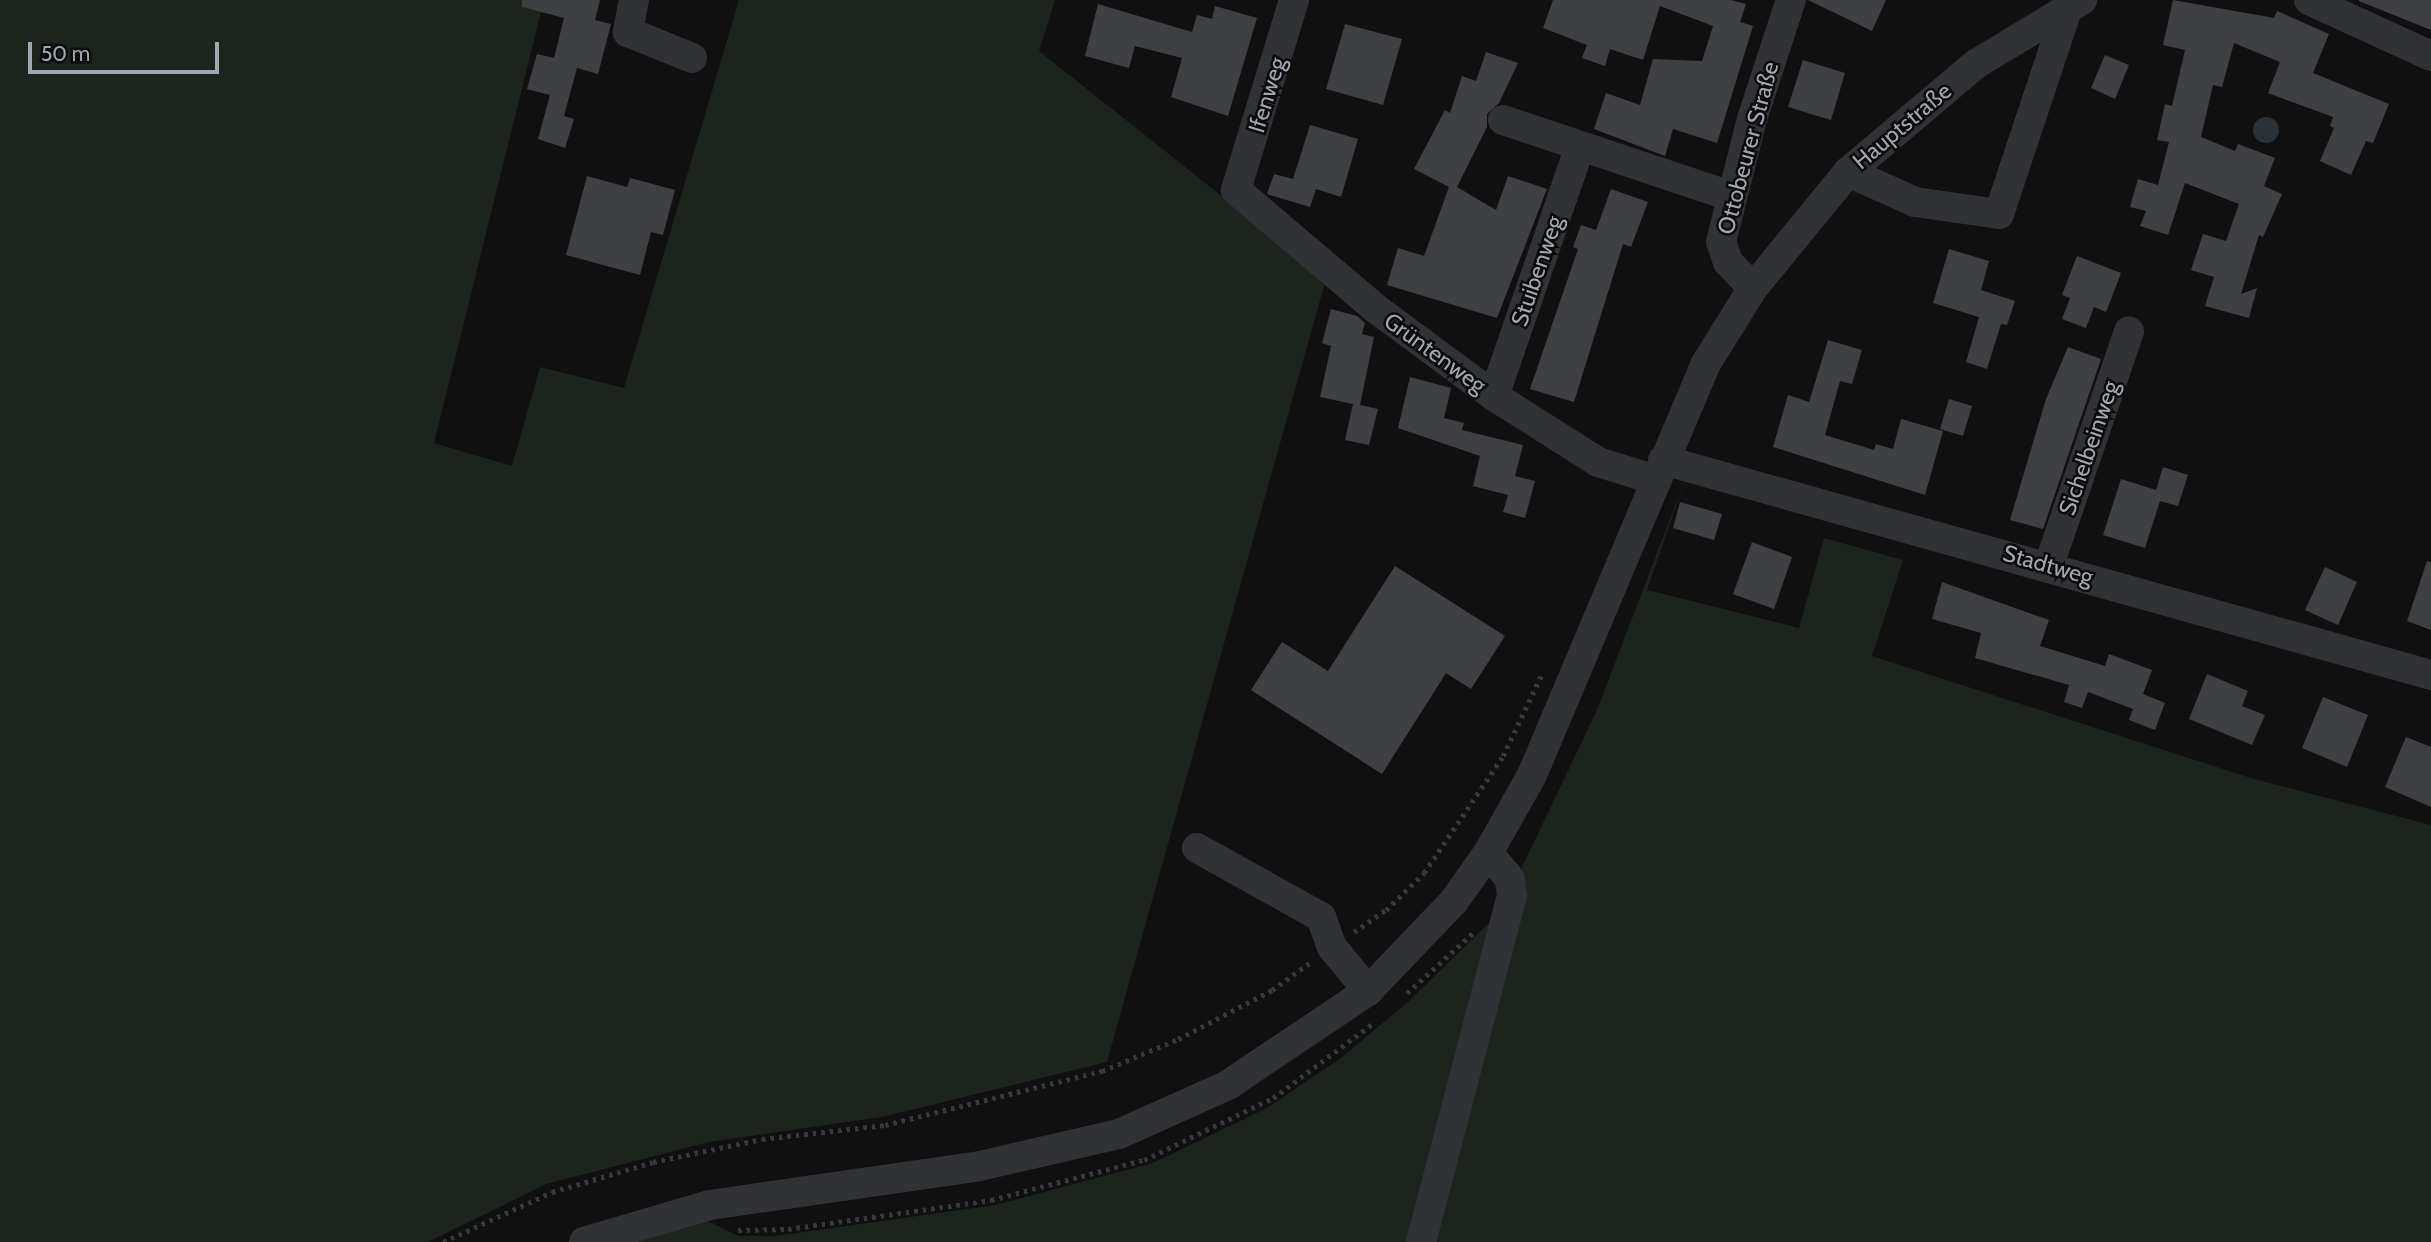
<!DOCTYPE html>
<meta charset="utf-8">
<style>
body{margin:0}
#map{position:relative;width:2431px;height:1242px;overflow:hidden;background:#101011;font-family:Cabin,sans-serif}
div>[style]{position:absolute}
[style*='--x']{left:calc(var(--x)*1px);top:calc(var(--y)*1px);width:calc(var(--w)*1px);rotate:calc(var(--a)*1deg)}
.green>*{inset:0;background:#1d231d}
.water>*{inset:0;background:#2b3238}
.round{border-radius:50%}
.building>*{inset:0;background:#3f4044}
.path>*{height:4.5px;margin-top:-2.25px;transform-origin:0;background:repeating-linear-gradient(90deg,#37393d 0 3.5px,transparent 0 8.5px)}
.minor>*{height:30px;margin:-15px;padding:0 15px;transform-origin:15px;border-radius:15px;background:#313236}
span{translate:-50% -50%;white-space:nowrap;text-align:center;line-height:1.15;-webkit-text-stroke:5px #0b0b0c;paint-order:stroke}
.street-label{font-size:23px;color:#a2a7b1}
.scale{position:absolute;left:28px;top:42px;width:191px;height:32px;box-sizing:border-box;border:4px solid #a2a7b1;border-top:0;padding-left:9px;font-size:21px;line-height:24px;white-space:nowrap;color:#a2a7b1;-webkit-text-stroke:5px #0b0b0c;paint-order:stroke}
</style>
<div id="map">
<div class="green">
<i style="clip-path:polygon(0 0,544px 0,434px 443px,512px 466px,540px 367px,624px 388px,739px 0,1055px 0,1039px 51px,1326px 279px,1107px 1062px,882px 1117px,709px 1142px,546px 1184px,428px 1242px,0 1242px)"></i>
<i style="clip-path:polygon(1685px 480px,1647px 590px,1799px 628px,1824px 538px,1903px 560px,1872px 656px,2254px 779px,2431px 825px,2431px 1242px,1428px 1242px,1521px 896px,1522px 867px,1597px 710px)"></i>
<i style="clip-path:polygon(1497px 915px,1414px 1242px,626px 1242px,707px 1221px,739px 1236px,775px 1236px,995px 1205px,1153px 1163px,1267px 1108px,1341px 1058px,1409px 1001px)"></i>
</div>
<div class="water">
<i class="round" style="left:2253px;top:117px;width:26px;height:26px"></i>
</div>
<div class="building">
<i style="clip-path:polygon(522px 0,600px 0,595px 20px,611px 24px,598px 74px,577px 68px,564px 116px,574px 119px,565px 148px,538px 139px,550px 95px,527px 89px,537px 54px,554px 58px,564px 18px,522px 7px)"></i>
<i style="clip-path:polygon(1553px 0,1731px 0,1746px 4px,1740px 22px,1753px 26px,1717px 143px,1673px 129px,1665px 156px,1594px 129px,1606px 93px,1640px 105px,1653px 59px,1702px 61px,1713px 26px,1660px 6px,1643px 60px,1610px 49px,1605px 66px,1582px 58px,1587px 45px,1543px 28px)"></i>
<i style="clip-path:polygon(1808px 0,1886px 0,1872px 31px)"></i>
<i style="clip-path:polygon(2173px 0,2274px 18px,2277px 11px,2329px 34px,2313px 73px,2389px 104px,2373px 143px,2366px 141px,2351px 175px,2320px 161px,2334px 128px,2330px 126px,2333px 117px,2268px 93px,2280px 62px,2234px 43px,2222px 87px,2213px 85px,2201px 137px,2235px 151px,2238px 144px,2275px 158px,2264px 186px,2282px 194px,2263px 237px,2259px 235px,2241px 294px,2257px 288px,2249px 318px,2205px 306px,2214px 277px,2191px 270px,2203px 234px,2226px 241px,2239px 204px,2185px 183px,2168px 235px,2140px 226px,2146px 211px,2130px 207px,2138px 179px,2158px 185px,2169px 142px,2157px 140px,2165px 104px,2172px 106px,2185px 50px,2163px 45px)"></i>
<i style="clip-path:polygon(2431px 0,2431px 30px,2359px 1px,2359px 0)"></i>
<i style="clip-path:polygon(1098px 4px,1192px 32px,1197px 15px,1212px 19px,1215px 6px,1257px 18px,1228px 116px,1171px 97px,1182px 58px,1135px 46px,1129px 68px,1085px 56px)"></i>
<i style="clip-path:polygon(1345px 24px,1402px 39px,1383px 105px,1326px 89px)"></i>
<i style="clip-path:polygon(1486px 52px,1518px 63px,1499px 103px,1487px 114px,1487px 127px,1457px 187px,1496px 210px,1508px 176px,1547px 189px,1497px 318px,1387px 285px,1398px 248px,1424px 256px,1449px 187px,1414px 169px,1445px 110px,1450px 113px,1462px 76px,1476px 81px)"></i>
<i style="clip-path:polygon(2105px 55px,2129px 65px,2115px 99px,2091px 88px)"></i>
<i style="clip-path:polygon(1803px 60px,1845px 73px,1831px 120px,1788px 107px)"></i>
<i style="clip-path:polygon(1310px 125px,1358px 139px,1341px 197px,1316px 189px,1310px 207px,1267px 194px,1274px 174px,1293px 179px)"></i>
<i style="clip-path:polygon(587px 176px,627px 187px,630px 178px,675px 190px,663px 235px,651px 232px,640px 275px,566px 255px)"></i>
<i style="clip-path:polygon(1611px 189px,1648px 202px,1631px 247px,1623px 244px,1574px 402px,1530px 389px,1578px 249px,1573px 247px,1581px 225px,1596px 230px)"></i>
<i style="clip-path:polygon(1949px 249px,1989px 261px,1981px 290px,2015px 301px,2007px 325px,2001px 324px,1987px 369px,1966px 362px,1979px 317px,1933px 303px)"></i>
<i style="clip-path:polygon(2077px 256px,2121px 273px,2106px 312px,2094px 307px,2086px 328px,2062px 319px,2070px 298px,2062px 295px)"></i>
<i style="clip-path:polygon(1331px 309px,1357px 316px,1365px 323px,1362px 334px,1374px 337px,1360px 405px,1378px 409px,1369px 445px,1345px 440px,1353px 404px,1320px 397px,1331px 346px,1322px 343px)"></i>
<i style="clip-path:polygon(1828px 340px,1862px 350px,1852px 384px,1840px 381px,1825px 435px,1874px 450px,1876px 444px,1893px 449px,1901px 419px,1943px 431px,1925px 495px,1773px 447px,1788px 395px,1809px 402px)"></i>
<i style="clip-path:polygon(2068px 347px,2101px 359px,2043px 529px,2010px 520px,2046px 399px)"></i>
<i style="clip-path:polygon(1410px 377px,1451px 388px,1444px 418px,1464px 423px,1462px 430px,1523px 445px,1515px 476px,1535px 481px,1525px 518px,1503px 512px,1508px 495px,1473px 486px,1480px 456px,1398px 428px)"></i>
<i style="clip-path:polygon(1949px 399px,1972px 406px,1963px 436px,1940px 429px)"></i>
<i style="clip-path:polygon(2163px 467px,2188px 475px,2178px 506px,2160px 501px,2145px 548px,2103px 535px,2121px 479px,2156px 490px)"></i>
<i style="clip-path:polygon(1680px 502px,1722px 514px,1714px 540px,1673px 528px)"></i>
<i style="clip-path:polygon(1752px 542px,1792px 557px,1774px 609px,1733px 594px)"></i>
<i style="clip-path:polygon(2427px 561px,2431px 562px,2431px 630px,2407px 621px)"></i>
<i style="clip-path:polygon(1395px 566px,1505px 636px,1471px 689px,1446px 673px,1382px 774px,1251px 690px,1282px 642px,1328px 671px)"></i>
<i style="clip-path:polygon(2325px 567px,2357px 582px,2338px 625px,2305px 610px)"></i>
<i style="clip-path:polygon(1942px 582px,2049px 620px,2040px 646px,2105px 666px,2109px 654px,2152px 670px,2143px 694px,2165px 703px,2155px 730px,2129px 720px,2133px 709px,2088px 692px,2082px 708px,2064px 702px,2069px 685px,1975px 658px,1981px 633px,1932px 619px)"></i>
<i style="clip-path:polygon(2207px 674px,2248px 691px,2242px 706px,2265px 715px,2252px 745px,2189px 719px)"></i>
<i style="clip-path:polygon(2323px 697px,2368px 715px,2347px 767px,2302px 748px)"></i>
<i style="clip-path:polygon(2406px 737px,2431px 747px,2431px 807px,2385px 787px)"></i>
</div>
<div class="path">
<i style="--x:1354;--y:932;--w:39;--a:-35"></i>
<i style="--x:1386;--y:910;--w:53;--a:-44.2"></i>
<i style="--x:1424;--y:873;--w:141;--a:-56"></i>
<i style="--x:1503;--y:756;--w:91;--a:-64.6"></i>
<i style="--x:1407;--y:993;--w:89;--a:-42.3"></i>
<i style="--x:738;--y:1230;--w:50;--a:-1.1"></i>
<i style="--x:788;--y:1229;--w:205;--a:-8.1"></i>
<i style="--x:991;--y:1200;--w:158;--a:-14.7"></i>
<i style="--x:1144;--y:1160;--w:143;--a:-25.7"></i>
<i style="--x:1273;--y:1098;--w:124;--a:-36.8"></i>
<i style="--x:443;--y:1242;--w:120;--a:-24.6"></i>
<i style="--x:552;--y:1192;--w:105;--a:-16.5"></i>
<i style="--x:653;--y:1162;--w:111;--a:-11.9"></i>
<i style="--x:762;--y:1139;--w:124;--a:-6.5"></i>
<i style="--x:885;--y:1125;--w:224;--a:-14"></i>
<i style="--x:1102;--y:1071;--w:82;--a:-22.8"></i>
<i style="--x:1178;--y:1039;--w:106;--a:-27.5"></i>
<i style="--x:1272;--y:990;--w:49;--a:-35.9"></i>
</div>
<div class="minor">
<i style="--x:634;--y:0;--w:33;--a:101"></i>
<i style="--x:628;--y:32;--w:69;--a:22.1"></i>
<i style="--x:1294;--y:0;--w:199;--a:107"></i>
<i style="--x:1236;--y:190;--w:182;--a:40.3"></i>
<i style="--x:1375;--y:308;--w:148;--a:36.5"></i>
<i style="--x:1494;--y:396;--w:123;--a:32.4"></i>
<i style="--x:1598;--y:462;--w:61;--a:17.2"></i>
<i style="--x:2309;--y:0;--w:134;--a:24.7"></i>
<i style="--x:1503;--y:120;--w:239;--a:18.5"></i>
<i style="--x:1848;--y:172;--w:73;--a:24.1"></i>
<i style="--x:1915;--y:202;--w:85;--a:8.1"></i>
<i style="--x:1999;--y:214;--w:216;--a:-71.6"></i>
<i style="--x:1753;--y:288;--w:36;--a:-134"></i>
<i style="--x:1728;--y:262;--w:21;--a:-109"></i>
<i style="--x:1721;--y:242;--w:127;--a:-75.9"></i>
<i style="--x:1752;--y:119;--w:125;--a:-71.9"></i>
<i style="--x:1494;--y:396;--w:264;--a:-71"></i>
<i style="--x:1663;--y:460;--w:798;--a:15.64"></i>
<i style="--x:2049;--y:565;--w:247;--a:-71.1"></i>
<i style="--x:1197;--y:848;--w:142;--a:29.1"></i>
<i style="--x:1321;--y:917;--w:32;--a:70"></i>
<i style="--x:1332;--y:947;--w:57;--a:50.7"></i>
<i style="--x:584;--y:1242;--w:131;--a:-16.4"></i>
<i style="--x:710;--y:1205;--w:273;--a:-8.2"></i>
<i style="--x:980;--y:1166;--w:143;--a:-13"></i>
<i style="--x:1119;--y:1134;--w:120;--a:-24.2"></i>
<i style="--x:1228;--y:1085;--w:169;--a:-33.9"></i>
<i style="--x:1368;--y:991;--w:124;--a:-46.3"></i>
<i style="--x:1454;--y:901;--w:59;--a:-54.7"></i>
<i style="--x:1488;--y:853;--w:90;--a:-60.6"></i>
<i style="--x:1532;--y:775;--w:445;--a:-67.1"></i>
<i style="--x:1705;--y:365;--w:91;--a:-58.1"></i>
<i style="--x:1753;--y:288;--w:150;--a:-50.7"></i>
<i style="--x:1848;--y:172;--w:167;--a:-40.2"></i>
<i style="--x:1976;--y:64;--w:124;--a:-31.1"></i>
<i style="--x:1421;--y:1242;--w:358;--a:-75.3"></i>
<i style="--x:1512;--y:896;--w:17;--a:-97"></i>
<i style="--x:1510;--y:879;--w:34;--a:-130"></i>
</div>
<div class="street-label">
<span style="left:1267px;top:95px;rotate:-73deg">Ifenweg</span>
<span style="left:1902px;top:126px;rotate:-40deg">Hauptstraße</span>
<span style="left:1748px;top:148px;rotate:-75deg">Ottobeurer Straße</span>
<span style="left:1537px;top:271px;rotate:-71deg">Stuibenweg</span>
<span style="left:1435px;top:353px;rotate:36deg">Grüntenweg</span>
<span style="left:2089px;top:448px;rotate:-71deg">Sichelbeinweg</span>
<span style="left:2048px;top:565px;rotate:16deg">Stadtweg</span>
</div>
<div class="scale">50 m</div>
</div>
